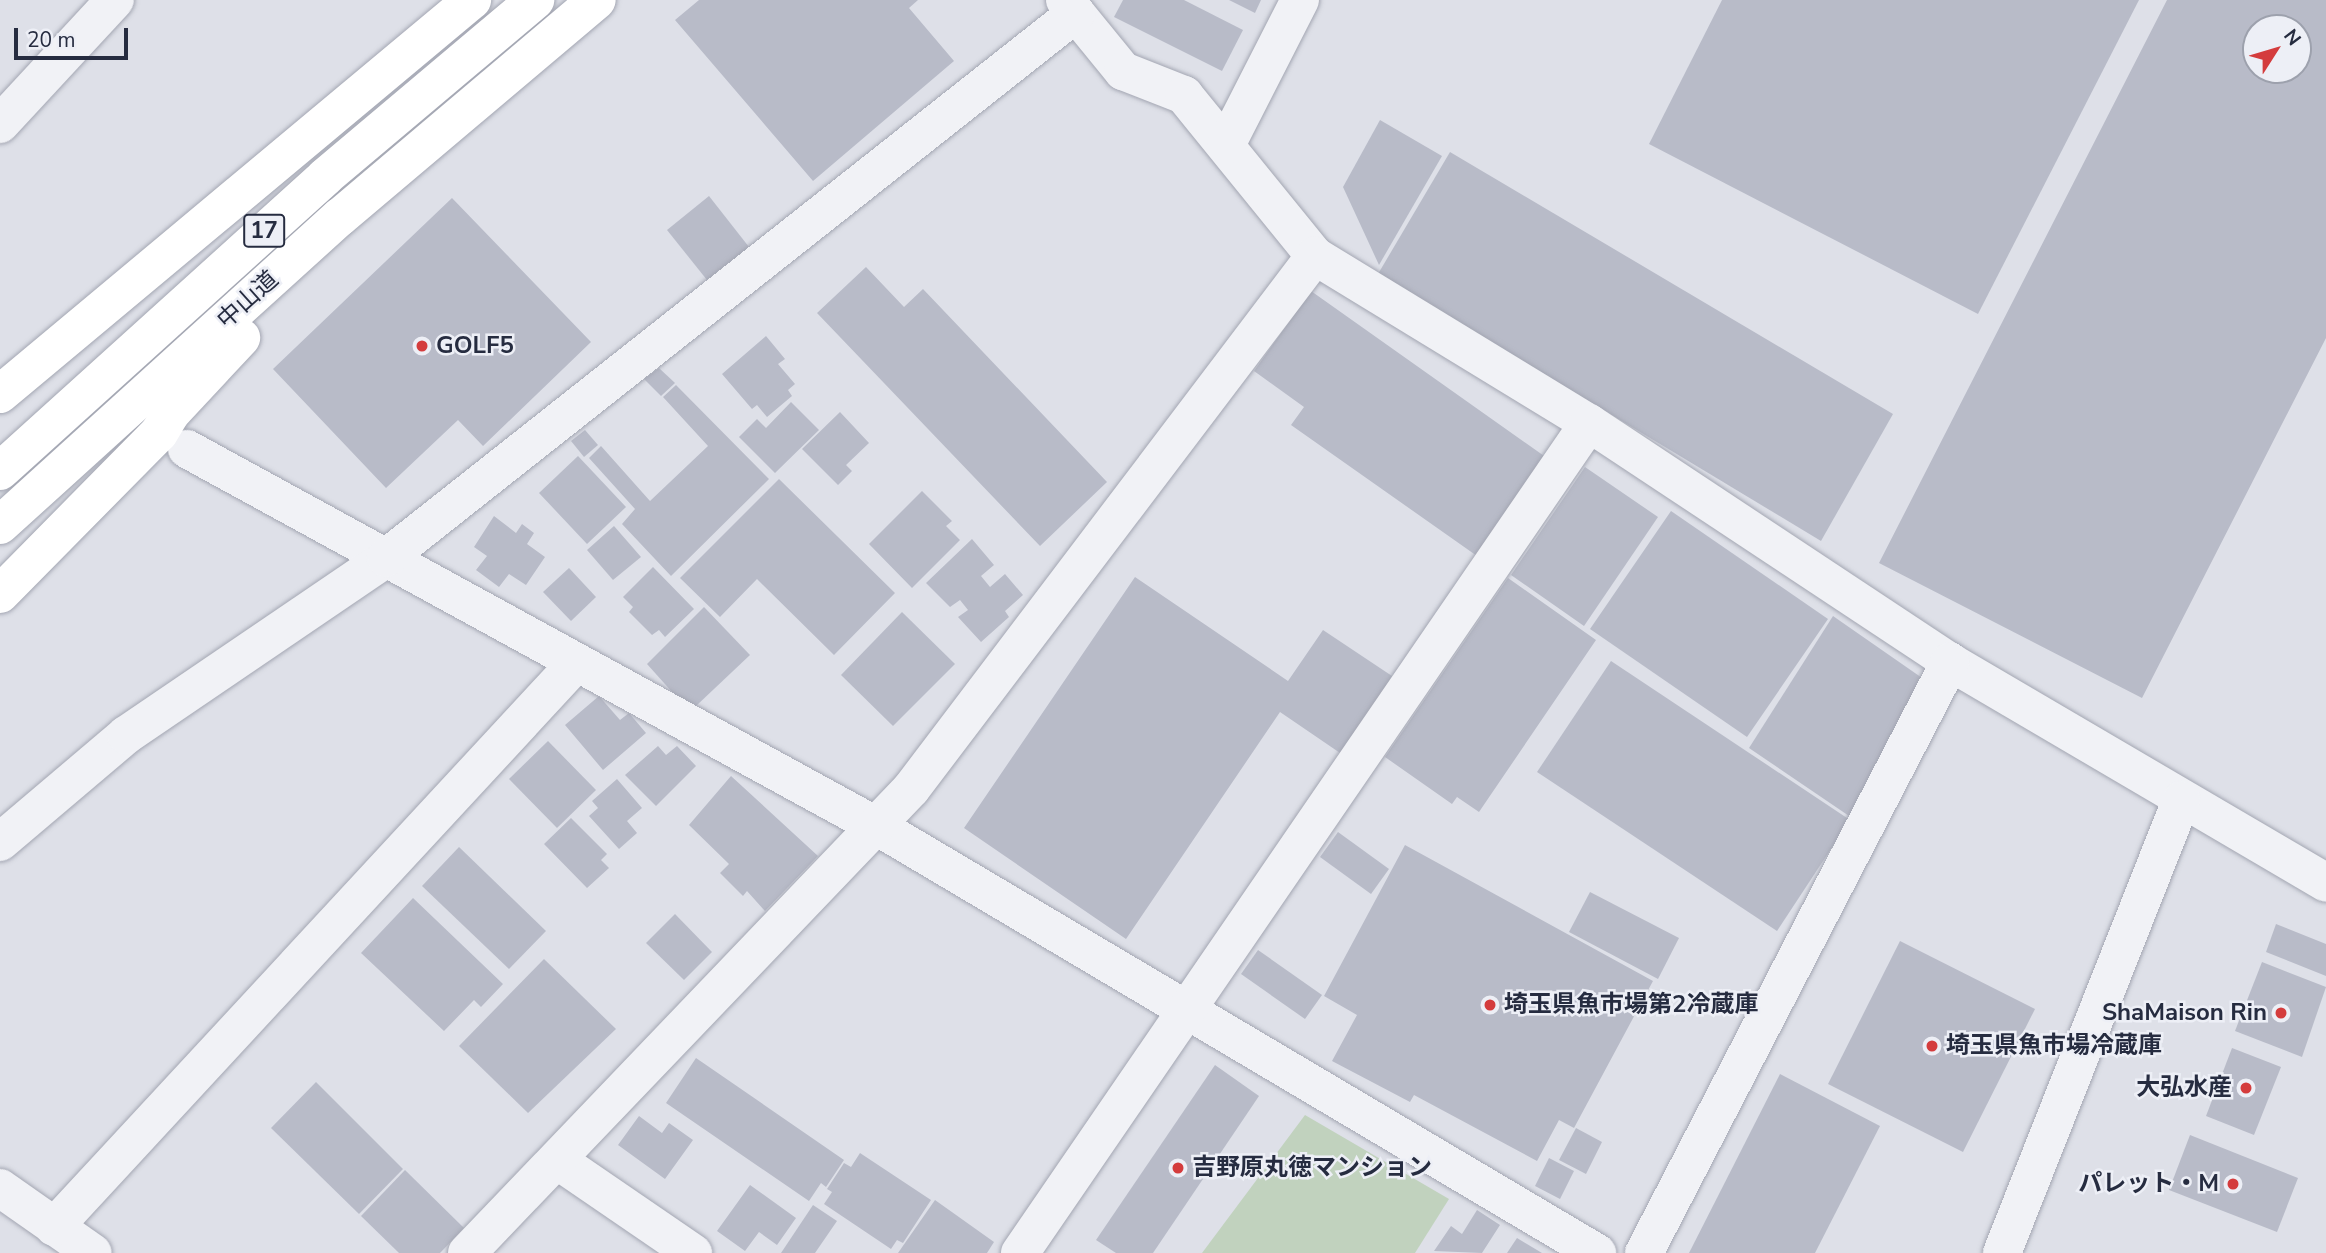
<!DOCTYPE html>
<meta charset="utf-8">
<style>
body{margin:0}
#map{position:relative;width:2326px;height:1253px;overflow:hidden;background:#dee0e8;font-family:"Nunito Sans","Noto Sans JP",sans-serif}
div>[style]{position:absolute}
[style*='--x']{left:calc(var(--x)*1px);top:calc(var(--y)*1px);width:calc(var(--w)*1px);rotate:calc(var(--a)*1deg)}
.green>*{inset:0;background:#c1d2be}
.building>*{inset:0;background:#b8bbc8}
.roads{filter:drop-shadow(0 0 2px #a3a6b2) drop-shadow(0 0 2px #a3a6b2)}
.minor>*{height:38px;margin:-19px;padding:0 19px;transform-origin:19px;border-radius:19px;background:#f1f2f6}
.highway>*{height:38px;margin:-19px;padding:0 19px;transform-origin:19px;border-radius:19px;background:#fff}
.dots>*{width:19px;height:19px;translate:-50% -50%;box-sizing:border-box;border:4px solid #edeff6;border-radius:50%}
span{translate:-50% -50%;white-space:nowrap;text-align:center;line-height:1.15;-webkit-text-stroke:5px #edeff6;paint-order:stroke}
.shield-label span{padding:2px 5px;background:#edeff6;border:2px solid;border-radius:5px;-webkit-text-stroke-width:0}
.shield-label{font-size:23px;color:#262c40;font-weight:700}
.street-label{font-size:24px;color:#262c40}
.poi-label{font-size:24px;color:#262c40;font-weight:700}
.left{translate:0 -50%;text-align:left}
.right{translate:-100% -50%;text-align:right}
.north{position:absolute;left:2242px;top:14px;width:70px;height:70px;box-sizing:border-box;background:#edeff6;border:2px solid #9da1ad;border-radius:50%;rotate:53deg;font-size:19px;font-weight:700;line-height:28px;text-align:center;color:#262c40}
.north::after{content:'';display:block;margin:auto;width:24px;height:32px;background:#d43c3d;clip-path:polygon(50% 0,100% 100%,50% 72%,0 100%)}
.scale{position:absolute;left:14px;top:28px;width:114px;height:32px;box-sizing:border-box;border:4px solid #262c40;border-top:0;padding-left:9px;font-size:21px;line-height:24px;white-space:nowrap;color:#262c40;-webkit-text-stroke:5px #edeff6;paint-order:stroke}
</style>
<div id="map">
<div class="green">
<i style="clip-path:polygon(1305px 1115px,1449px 1199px,1415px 1253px,1202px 1253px)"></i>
</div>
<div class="building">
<i style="clip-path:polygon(699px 0,918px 0,909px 8px,954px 61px,813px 181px,675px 20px)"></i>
<i style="clip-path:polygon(1123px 0,1184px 0,1243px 30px,1222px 71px,1114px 17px)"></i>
<i style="clip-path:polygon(1229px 0,1261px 0,1255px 13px)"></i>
<i style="clip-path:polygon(1722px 0,2139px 0,1978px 314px,1649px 144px)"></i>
<i style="clip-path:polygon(evenodd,2167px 0,2326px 0,2326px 338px,2142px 698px,1879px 563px,2167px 0,2256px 28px,2298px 28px,2298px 70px,2256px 70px,2256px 28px)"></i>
<i style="clip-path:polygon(1380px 120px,1442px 156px,1379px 265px,1343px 187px)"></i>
<i style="clip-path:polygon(1450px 152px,1893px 414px,1821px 541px,1378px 274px)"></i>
<i style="clip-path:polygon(709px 196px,749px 247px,707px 280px,667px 230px)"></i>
<i style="clip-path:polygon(452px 198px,591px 342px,483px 446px,458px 420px,386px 488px,273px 369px)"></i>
<i style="clip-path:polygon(866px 267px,904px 307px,923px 289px,1107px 482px,1040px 546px,817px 313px)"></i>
<i style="clip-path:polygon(1311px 291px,1547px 458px,1477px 556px,1291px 425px,1304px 407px,1254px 371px)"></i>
<i style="clip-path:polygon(766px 336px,785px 359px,778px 364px,795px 384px,788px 390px,792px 396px,767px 417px,757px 405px,752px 409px,722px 374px)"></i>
<i style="clip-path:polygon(659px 368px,675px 383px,661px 396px,644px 379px)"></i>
<i style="clip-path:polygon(676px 385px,769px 479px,671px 576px,622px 524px,635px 509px,589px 458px,601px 446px,650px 501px,708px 446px,663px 397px)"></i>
<i style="clip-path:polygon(791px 402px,819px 430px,775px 473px,739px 437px,757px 419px,766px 428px)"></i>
<i style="clip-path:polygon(840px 412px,869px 443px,846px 465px,852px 471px,838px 485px,802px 449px)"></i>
<i style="clip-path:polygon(585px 430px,598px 445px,584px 457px,571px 441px)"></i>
<i style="clip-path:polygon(578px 456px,626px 507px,587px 544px,539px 493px)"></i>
<i style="clip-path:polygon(1585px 467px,1658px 517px,1584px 626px,1511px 575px)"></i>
<i style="clip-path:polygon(779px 479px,895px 593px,834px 655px,757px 579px,720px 617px,680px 578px)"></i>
<i style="clip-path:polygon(922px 491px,952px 521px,946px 526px,960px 540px,912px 588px,869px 544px)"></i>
<i style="clip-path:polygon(1671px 511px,1828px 619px,1747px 737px,1590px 629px)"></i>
<i style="clip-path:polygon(494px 516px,516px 533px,522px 524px,534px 533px,527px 544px,545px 557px,526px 585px,509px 574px,499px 587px,476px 570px,487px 556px,474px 547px)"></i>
<i style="clip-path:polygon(614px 526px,641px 557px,613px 580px,587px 550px)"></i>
<i style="clip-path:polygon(972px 539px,994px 565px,981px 576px,990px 587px,1005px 574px,1023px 595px,1005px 611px,1009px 617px,981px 642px,958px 617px,968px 610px,960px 600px,950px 607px,926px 583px)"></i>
<i style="clip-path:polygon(653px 567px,694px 609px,665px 637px,659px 630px,652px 635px,629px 612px,633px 607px,623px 597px)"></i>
<i style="clip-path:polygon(569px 568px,596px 597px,571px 621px,543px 592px)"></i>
<i style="clip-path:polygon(1135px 577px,1288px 681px,1323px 630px,1395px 678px,1343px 755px,1280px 712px,1126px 939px,964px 828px)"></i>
<i style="clip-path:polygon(1508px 578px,1596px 640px,1479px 812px,1457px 797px,1452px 804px,1385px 757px)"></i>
<i style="clip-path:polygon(704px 607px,750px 655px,696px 706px,681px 702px,647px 664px)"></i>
<i style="clip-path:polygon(902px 612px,955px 664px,893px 726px,841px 675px)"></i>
<i style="clip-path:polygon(1833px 616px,1925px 680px,1855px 820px,1749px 748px)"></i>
<i style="clip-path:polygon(1611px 661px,1850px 820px,1777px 931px,1537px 772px)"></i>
<i style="clip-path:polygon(599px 696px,620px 720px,629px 713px,646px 733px,603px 770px,565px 725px)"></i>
<i style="clip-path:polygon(548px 741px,596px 790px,557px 828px,509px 779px)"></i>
<i style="clip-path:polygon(658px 746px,666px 755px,677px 746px,696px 766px,656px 806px,625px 775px)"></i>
<i style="clip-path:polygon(731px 776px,818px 856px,765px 911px,747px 891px,743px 896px,720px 873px,729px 864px,689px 825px)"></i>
<i style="clip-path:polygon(617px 779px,642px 808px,627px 821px,637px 833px,619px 849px,589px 816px,598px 808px,592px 801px)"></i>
<i style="clip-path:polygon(571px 818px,607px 854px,601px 860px,609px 868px,587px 888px,544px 844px)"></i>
<i style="clip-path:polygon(1338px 832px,1389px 869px,1371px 894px,1320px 857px)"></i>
<i style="clip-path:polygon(1405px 845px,1653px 981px,1574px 1128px,1559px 1120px,1537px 1161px,1414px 1095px,1410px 1102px,1332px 1061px,1357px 1015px,1324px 996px)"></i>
<i style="clip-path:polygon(459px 847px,546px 931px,509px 969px,422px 886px)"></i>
<i style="clip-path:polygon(1590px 892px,1679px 938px,1658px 979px,1569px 932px)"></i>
<i style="clip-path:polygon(413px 898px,503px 984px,481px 1007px,474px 1000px,444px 1031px,361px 953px)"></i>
<i style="clip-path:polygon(675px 914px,712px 952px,684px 980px,646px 943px)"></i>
<i style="clip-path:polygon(2276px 924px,2326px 944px,2326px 976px,2266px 952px)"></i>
<i style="clip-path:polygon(1900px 941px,2035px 1009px,1963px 1152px,1828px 1084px)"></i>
<i style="clip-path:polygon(1258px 950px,1322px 995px,1305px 1019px,1241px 974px)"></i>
<i style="clip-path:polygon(544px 959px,616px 1029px,528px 1113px,459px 1046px)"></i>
<i style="clip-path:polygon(2262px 962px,2326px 987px,2302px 1057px,2235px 1031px)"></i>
<i style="clip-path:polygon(2232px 1048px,2281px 1067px,2254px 1135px,2206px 1116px)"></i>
<i style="clip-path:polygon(696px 1058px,844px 1160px,826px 1187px,821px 1183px,809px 1201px,666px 1103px)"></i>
<i style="clip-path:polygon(1215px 1065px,1259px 1096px,1153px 1253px,1116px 1253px,1096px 1240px)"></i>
<i style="clip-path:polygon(1780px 1074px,1880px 1126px,1815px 1253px,1689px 1253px)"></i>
<i style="clip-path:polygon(316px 1082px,403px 1169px,359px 1214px,271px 1128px)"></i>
<i style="clip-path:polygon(639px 1116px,662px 1133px,669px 1123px,693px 1140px,665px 1179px,618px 1145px)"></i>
<i style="clip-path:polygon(1576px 1128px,1602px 1142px,1586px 1174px,1559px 1160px)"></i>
<i style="clip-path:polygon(2190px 1135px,2298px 1178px,2277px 1232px,2169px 1190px)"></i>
<i style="clip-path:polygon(860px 1153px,931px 1200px,903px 1243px,897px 1240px,891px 1249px,824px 1204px,832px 1192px,827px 1189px,844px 1163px,851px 1167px)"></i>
<i style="clip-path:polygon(1549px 1158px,1574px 1171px,1560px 1199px,1535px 1186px)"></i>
<i style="clip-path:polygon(405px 1170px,464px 1228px,440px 1253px,399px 1253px,361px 1216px)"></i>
<i style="clip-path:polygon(750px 1185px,796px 1218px,777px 1245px,759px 1232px,745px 1251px,717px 1231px)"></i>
<i style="clip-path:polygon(935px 1200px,994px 1242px,987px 1253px,898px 1253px)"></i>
<i style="clip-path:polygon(813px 1205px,837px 1221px,815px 1253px,781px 1253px)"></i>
<i style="clip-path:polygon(1477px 1210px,1500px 1225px,1482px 1253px,1434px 1251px,1451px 1226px,1462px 1234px)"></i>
<i style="clip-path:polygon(1517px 1238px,1542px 1253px,1507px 1253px)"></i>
</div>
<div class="roads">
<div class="minor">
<i style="--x:1065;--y:0;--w:92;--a:50.8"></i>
<i style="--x:1123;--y:71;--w:66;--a:21.5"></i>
<i style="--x:1184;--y:95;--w:208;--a:50.9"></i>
<i style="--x:1315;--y:256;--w:321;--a:31.4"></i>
<i style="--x:1589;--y:423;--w:433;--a:33.5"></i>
<i style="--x:1950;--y:662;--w:436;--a:30.4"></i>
<i style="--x:0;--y:124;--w:169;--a:-47.2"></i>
<i style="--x:1226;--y:145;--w:163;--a:-63"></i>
<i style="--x:187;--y:449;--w:788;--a:28.68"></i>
<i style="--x:878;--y:827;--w:836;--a:30.65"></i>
<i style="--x:0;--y:842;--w:165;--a:-40.3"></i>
<i style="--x:126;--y:735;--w:315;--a:-34.2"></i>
<i style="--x:386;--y:558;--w:879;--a:-38.3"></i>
<i style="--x:557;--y:1160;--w:165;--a:34.4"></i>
<i style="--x:0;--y:1188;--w:113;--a:35"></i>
<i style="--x:54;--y:1227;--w:768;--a:-47.21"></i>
<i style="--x:467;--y:1253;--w:642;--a:-46.26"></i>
<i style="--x:911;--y:789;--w:669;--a:-52.84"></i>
<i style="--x:1020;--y:1253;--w:1006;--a:-55.57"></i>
<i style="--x:1644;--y:1253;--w:666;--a:-62.63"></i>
<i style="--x:2002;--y:1253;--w:487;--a:-68.4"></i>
</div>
<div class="highway">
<i style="--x:0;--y:394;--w:615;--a:-39.85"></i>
<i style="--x:0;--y:471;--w:438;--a:-42.1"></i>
<i style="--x:325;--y:177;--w:275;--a:-40.1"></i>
<i style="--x:0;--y:525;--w:459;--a:-42.2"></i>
<i style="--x:340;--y:217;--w:336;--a:-40.2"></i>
<i style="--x:0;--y:594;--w:226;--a:-45.4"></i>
<i style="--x:159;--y:433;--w:23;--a:-59"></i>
<i style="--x:171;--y:413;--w:103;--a:-47"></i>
</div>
</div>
<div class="dots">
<i style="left:422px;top:346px;background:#d43c3d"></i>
<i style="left:1490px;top:1005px;background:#d43c3d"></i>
<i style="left:2281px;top:1013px;background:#d43c3d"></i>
<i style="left:1932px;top:1046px;background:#d43c3d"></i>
<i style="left:2246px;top:1088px;background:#d43c3d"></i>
<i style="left:1178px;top:1168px;background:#d43c3d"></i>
<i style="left:2233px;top:1184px;background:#d43c3d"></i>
</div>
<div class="shield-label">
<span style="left:264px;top:231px">17</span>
</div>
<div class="street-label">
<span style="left:248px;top:300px;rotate:-42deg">中山道</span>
</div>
<div class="poi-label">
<span class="left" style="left:436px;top:346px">GOLF5</span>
<span class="left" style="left:1504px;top:1005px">埼玉県魚市場第2冷蔵庫</span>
<span class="right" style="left:2267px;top:1013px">ShaMaison Rin</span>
<span class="left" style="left:1946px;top:1046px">埼玉県魚市場冷蔵庫</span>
<span class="right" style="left:2232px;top:1088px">大弘水産</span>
<span class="left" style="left:1192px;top:1168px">吉野原丸徳マンション</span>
<span class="right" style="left:2219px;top:1184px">パレット・M</span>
</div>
<div class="north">N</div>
<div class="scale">20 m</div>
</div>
